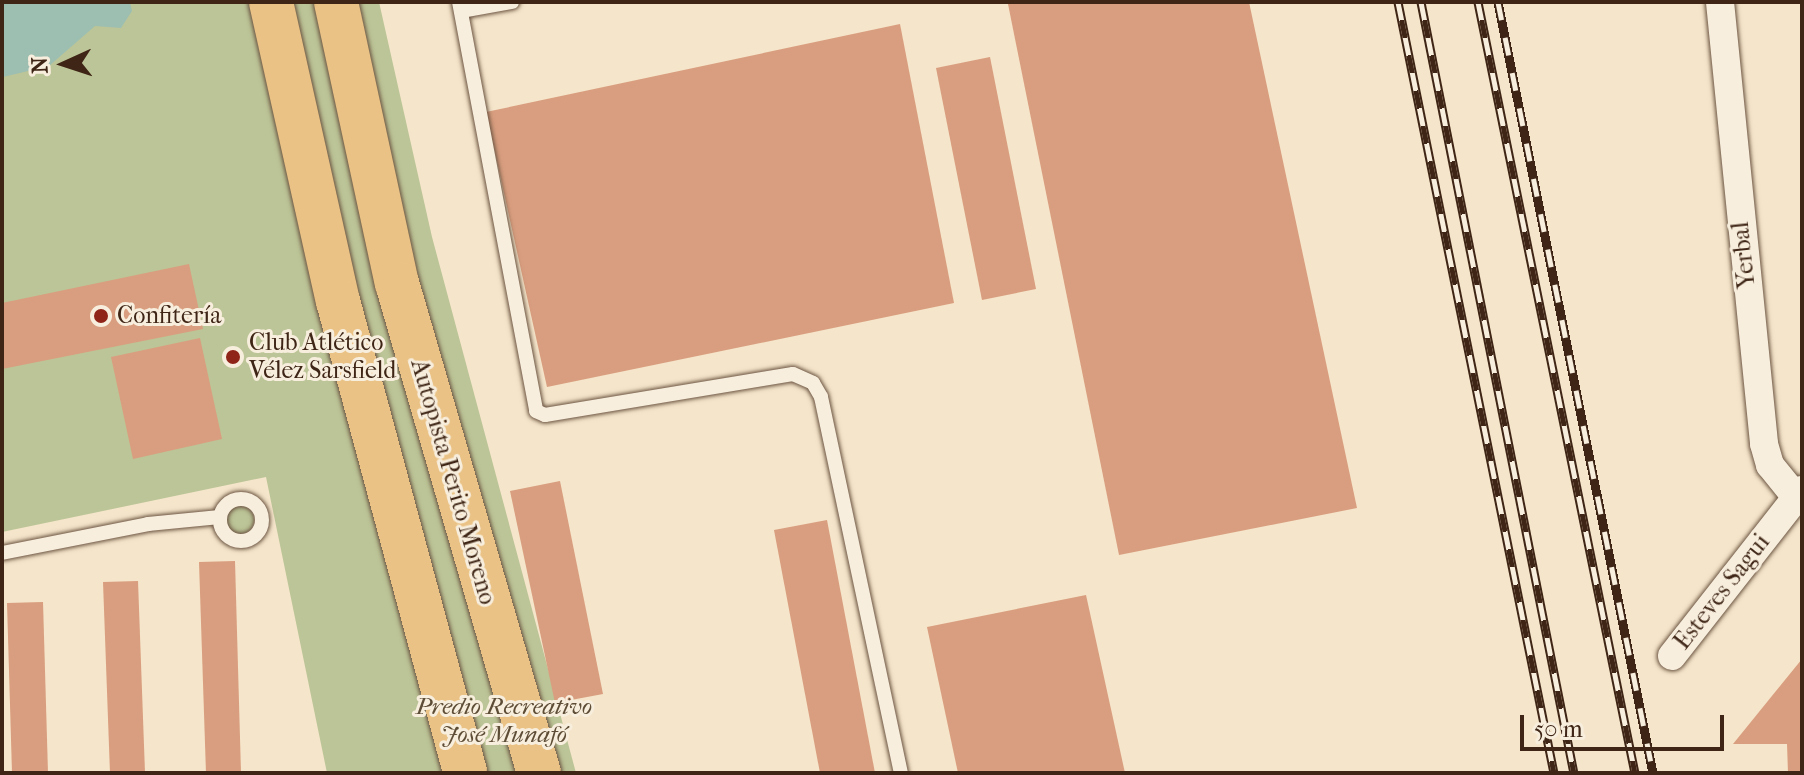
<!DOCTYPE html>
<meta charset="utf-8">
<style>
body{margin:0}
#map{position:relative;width:1804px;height:775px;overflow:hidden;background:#f5e5ca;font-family:"IM FELL French Canon",serif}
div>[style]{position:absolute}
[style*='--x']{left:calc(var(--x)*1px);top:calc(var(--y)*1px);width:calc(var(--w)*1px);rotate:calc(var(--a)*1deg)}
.green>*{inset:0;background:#bcc597}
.round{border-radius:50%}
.water>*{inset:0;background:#9dbfb2}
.building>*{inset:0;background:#d99e7f}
.roads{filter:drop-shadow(0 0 2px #6c5542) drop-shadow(0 0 2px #6c5542)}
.lane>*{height:14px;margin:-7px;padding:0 7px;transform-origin:7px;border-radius:7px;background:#f8eedd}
.lane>.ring{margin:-7px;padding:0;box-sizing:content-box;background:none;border:14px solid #f8eedd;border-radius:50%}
.street>*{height:28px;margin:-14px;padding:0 14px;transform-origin:14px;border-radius:14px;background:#f8eedd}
.highway>*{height:44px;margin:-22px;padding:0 22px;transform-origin:22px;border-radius:22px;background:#eac285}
.rail>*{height:9px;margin-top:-4.5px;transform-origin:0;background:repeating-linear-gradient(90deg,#f8eedd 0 18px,#3e2515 0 36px);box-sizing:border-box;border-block:2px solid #3e2515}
.dots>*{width:22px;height:22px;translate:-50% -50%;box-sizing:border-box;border:4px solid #f8eedd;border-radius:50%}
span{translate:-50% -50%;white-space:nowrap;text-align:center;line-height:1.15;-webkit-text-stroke:6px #f8eedd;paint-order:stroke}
.street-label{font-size:24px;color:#3e2515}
.poi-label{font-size:24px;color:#3e2515}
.left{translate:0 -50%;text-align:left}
.park-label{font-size:24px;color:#5e4d36;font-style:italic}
.frame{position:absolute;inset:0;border:4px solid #3e2515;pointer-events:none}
.north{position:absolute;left:24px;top:24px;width:80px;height:80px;-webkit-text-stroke:6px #f8eedd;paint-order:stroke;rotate:267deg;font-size:22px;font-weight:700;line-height:32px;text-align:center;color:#3e2515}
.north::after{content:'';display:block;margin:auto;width:28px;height:36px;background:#3e2515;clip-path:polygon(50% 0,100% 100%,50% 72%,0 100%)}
.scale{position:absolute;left:1520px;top:715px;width:204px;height:36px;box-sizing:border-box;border:4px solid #3e2515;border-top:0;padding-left:10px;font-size:24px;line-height:28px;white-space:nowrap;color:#3e2515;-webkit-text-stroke:6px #f8eedd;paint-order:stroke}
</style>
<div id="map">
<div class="green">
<i style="clip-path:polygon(2px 2px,379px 2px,432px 237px,576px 773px,327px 773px,266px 477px,2px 532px)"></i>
<i class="round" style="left:226px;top:506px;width:28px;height:28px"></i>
</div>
<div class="water">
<i style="clip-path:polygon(2px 2px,130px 2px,132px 11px,121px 28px,95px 26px,49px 66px,3px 77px)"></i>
</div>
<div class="building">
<i style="clip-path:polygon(1019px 2px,1249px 2px,1357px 508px,1119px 555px,1008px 4px)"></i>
<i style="clip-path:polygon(900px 24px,954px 303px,547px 387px,486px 112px)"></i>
<i style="clip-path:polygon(990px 57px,1036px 289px,982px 300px,936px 68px)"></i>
<i style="clip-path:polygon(189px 264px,203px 329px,2px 369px,2px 303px)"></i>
<i style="clip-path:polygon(200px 338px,222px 439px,133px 459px,111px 357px)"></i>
<i style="clip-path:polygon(560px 481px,603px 694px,555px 703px,510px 491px)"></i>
<i style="clip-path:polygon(827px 520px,875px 773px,820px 773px,774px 530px)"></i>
<i style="clip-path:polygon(235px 561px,241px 773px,206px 773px,199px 562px)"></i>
<i style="clip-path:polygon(138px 581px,145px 773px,110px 773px,103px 582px)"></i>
<i style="clip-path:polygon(1086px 595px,1125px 773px,958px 773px,927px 627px)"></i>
<i style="clip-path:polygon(43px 602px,48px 773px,12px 773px,7px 603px)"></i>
<i style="clip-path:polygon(1802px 659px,1802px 773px,1788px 773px,1787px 744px,1733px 744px)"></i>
</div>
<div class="roads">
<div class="lane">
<i style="--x:459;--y:2;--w:416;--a:79.3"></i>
<i style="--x:536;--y:411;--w:10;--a:24"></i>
<i style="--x:545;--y:415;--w:251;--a:-9.4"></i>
<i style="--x:793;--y:374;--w:22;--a:24"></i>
<i style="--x:813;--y:383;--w:16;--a:60"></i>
<i style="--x:821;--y:397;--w:384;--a:78"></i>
<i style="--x:461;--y:11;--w:52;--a:-10"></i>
<i class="ring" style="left:220px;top:499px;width:28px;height:28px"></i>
<i style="--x:2;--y:553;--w:149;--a:-11.2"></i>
<i style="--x:148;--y:524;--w:72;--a:-5.6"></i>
</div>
<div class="street">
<i style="--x:1720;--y:2;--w:444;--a:84.3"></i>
<i style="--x:1764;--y:444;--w:22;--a:74"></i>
<i style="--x:1770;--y:465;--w:41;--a:50.9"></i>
<i style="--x:1672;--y:656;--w:211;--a:-51.9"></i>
</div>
<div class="highway">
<i style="--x:271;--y:2;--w:306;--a:77.4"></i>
<i style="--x:338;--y:301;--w:489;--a:74.9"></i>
<i style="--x:336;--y:2;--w:288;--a:77.8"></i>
<i style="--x:397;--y:283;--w:510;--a:73.84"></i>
</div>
</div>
<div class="rail">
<i style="--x:1398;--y:2;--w:787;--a:78.56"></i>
<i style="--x:1421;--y:2;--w:786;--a:78.78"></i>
<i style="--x:1478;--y:2;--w:787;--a:78.49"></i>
<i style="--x:1498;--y:2;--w:786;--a:78.63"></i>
</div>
<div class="dots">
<i style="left:101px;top:316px;background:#8f2418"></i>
<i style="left:233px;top:357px;background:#8f2418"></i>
</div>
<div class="street-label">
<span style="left:1744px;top:255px;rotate:-96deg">Yerbal</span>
<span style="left:453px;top:482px;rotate:74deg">Autopista Perito Moreno</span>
<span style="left:1722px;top:592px;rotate:-52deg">Esteves Sagui</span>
</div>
<div class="poi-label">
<span class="left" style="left:117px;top:316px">Confitería</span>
<span class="left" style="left:249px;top:357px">Club Atlético<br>Vélez Sarsfield</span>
</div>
<div class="park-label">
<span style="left:504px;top:721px">Predio Recreativo<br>José Munafó</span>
</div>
<div class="frame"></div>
<div class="north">N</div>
<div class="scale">50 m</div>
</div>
